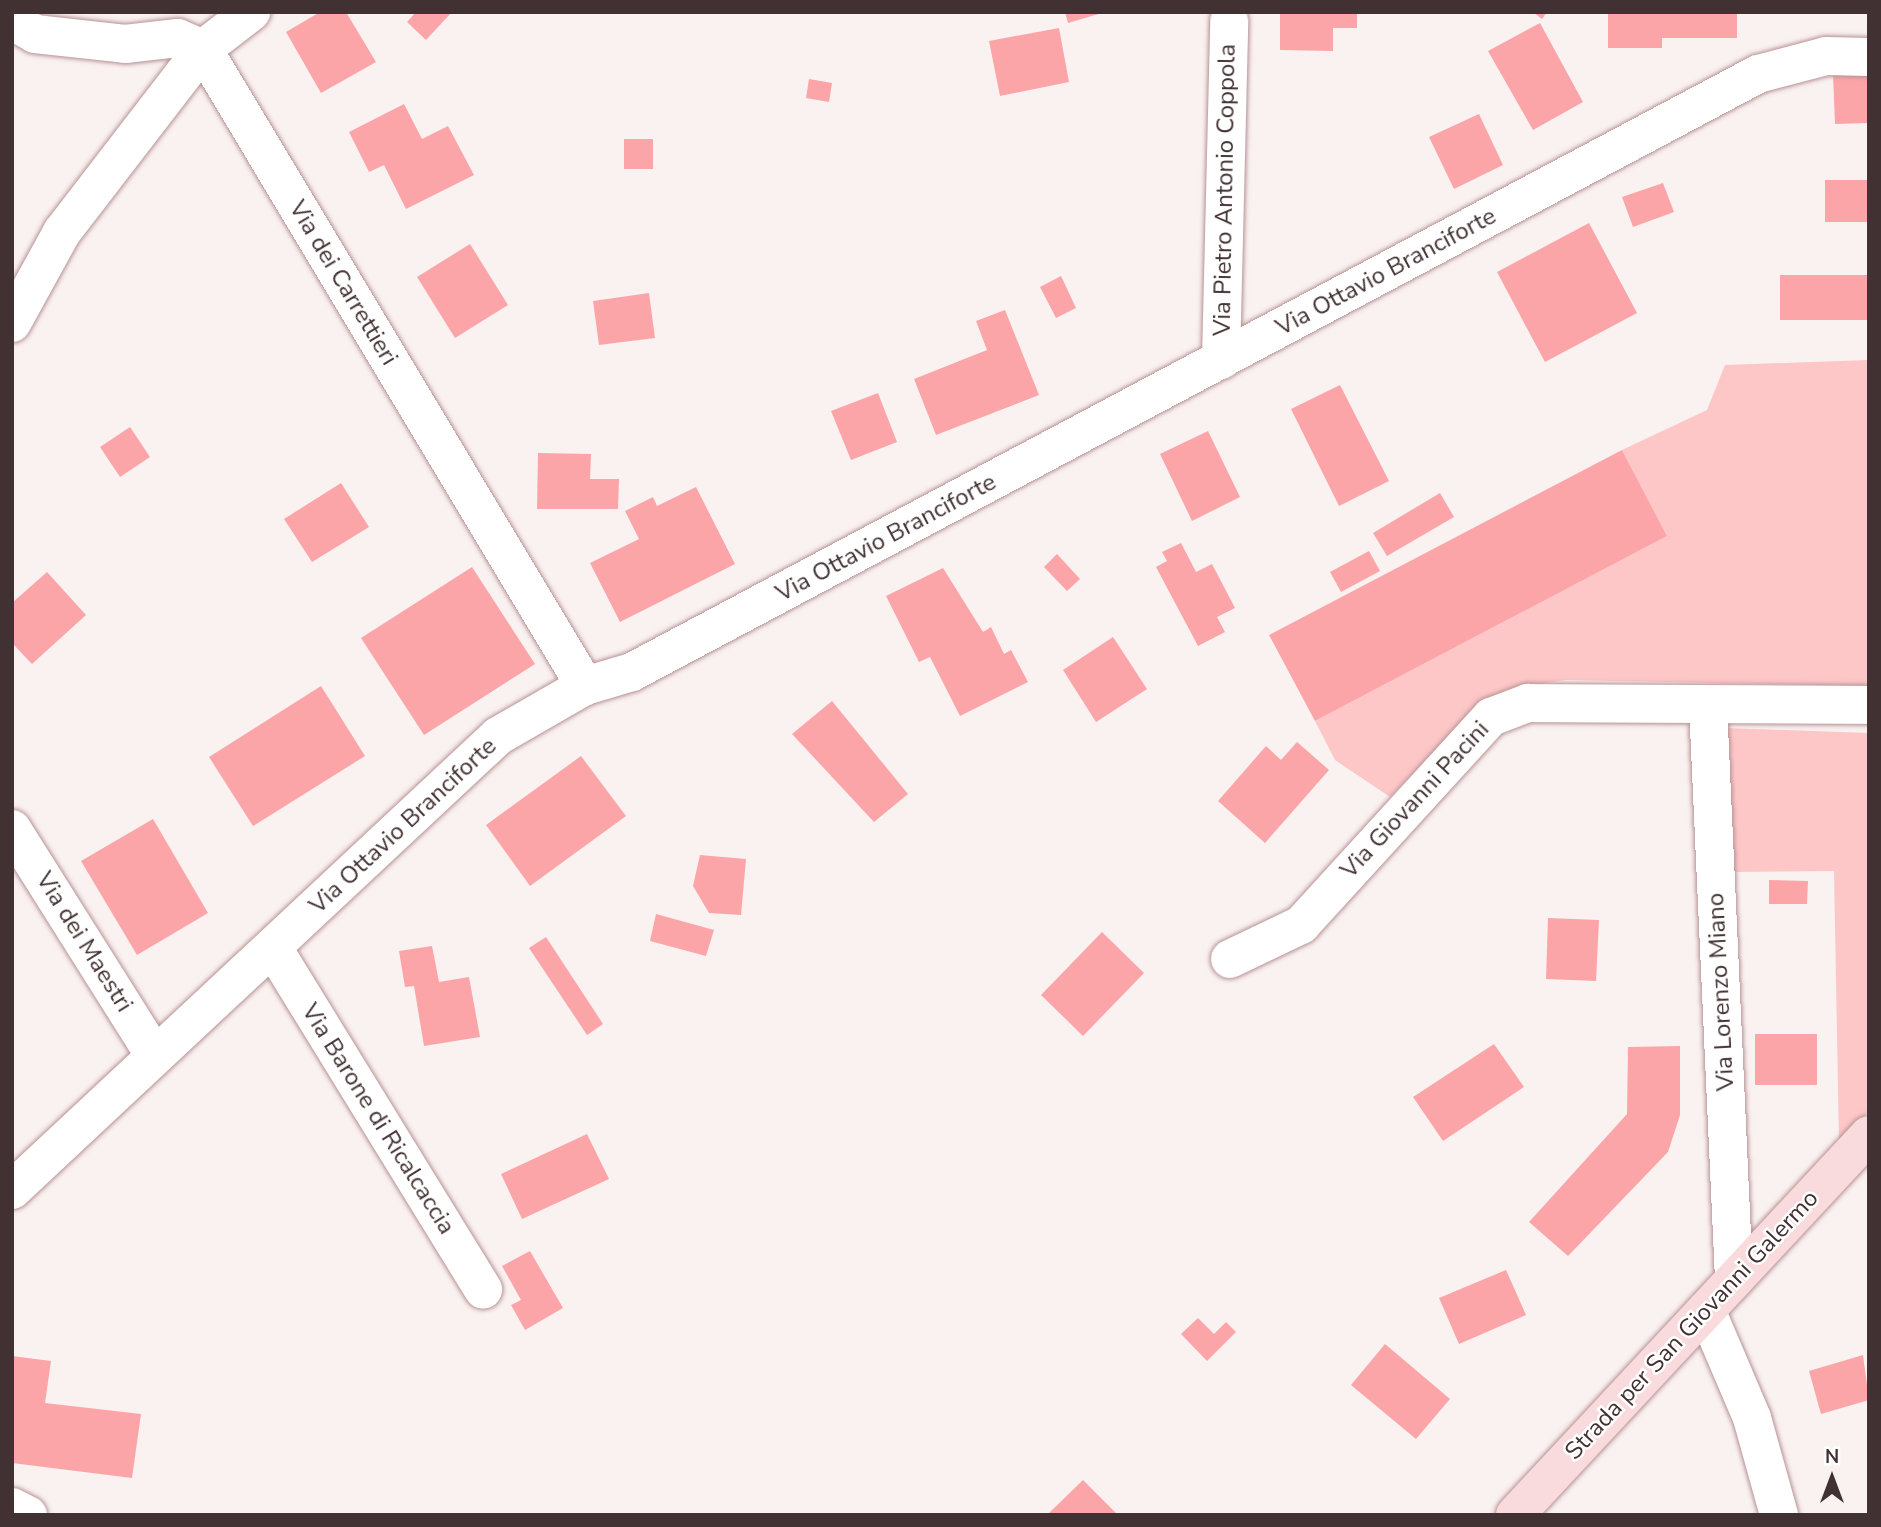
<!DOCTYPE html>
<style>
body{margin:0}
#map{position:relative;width:1881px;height:1527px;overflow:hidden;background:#faf1f1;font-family:"Nunito Sans",sans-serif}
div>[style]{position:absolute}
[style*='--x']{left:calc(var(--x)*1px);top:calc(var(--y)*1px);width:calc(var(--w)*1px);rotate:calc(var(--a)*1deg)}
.green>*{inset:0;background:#fdc6c7}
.building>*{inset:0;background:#fca5a9}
.roads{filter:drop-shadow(0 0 2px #b79293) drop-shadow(0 0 2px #b79293)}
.street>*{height:38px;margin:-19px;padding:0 19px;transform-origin:19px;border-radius:19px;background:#fff}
.secondary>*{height:38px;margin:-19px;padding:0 19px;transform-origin:19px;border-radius:19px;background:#fadbdd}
span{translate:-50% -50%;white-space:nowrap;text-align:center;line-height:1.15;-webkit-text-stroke:5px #fff;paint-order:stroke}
.street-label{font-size:24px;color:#413132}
.frame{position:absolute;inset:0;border:14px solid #413132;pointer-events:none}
.north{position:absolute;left:1797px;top:1443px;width:70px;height:70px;-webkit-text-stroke:5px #fff;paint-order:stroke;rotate:0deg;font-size:19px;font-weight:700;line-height:28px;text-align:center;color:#413132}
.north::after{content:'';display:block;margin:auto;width:24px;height:32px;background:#413132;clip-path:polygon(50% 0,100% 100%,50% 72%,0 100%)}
</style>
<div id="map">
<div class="green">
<i style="clip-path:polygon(1869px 360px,1868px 686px,1566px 680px,1518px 687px,1483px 702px,1390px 797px,1335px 760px,1315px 721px,1667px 536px,1622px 450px,1707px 410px,1725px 365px)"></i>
<i style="clip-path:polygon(1725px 728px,1869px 733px,1869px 1111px,1839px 1142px,1834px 871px,1730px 872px)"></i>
</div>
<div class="building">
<i style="clip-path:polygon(320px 12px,346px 12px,376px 62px,321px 93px,286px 32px)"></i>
<i style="clip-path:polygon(416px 12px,452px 12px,426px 40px,407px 22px)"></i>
<i style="clip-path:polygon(1065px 12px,1102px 12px,1102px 13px,1068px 23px)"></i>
<i style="clip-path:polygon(1280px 12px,1357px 12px,1357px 28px,1333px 28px,1333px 51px,1280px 50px)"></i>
<i style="clip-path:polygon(1533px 12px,1547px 12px,1542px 19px)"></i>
<i style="clip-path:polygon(1608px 12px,1737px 12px,1737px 38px,1662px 38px,1662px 48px,1608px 48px)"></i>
<i style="clip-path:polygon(1540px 23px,1583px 102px,1533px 130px,1488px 51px)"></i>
<i style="clip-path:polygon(1059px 28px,1069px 82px,1000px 96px,989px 41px)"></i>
<i style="clip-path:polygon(1869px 73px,1869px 123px,1835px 124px,1833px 74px)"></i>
<i style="clip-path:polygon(809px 79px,832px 83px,829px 102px,806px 98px)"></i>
<i style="clip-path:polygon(404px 104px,422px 139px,448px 126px,474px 175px,406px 209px,384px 165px,369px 172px,349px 132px)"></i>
<i style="clip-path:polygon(1479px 114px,1503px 165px,1454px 189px,1429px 137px)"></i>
<i style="clip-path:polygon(624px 139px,653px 139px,653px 169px,624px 169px)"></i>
<i style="clip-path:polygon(1825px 180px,1869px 180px,1869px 222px,1825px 222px)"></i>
<i style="clip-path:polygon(1663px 183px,1674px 212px,1633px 227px,1622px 197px)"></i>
<i style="clip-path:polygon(1589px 223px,1637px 313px,1545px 362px,1497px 272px)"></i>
<i style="clip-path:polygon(470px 244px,508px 305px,455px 338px,417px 277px)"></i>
<i style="clip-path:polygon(1780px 275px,1869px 275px,1869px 320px,1780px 320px)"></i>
<i style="clip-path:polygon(1061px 276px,1076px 308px,1056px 318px,1040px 287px)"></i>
<i style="clip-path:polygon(649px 293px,655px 338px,599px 345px,593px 301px)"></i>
<i style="clip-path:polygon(1005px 310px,1039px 395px,936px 435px,914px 379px,987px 350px,976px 321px)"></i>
<i style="clip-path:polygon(1340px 385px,1389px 481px,1339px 506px,1291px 409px)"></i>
<i style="clip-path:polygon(878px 393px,897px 442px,851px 460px,831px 411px)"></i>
<i style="clip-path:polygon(130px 427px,150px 457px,120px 477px,100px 447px)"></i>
<i style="clip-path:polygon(1208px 431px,1240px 497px,1192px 521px,1160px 454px)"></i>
<i style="clip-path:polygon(1622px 450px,1667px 536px,1315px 721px,1269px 635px)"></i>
<i style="clip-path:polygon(538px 453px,591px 454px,590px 479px,619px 479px,618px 509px,537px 509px)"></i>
<i style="clip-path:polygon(341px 483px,369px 527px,312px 562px,284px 519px)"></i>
<i style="clip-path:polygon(696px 487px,735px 564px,620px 622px,590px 563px,639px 539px,625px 511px,653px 497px,657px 506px)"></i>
<i style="clip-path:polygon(1440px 493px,1454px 517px,1387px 556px,1373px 533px)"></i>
<i style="clip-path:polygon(1181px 543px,1196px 572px,1212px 564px,1235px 608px,1217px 617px,1225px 632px,1198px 646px,1156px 567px,1167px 561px,1162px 552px)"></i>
<i style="clip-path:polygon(1369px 551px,1380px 571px,1341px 592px,1330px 572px)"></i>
<i style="clip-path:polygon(1057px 554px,1080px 579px,1067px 591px,1044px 567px)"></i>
<i style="clip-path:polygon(472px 567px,535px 664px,424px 735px,361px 638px)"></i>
<i style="clip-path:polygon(943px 568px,983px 632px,991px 627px,1004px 654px,1011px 650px,1028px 682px,960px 716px,930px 657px,919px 662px,886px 596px)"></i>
<i style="clip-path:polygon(47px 572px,86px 615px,32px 664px,12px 643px,12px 603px)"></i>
<i style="clip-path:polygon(1113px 637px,1147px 689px,1096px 722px,1063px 670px)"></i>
<i style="clip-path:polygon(321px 686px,365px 756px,253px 826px,209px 757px)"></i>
<i style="clip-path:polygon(832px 701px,908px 794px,874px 822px,792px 734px)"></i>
<i style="clip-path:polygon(1297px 742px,1329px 770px,1265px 843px,1218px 801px,1266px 746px,1281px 760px)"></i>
<i style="clip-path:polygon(581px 756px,626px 816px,530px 886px,486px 825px)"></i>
<i style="clip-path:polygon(153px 819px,208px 913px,137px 955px,81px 861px)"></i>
<i style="clip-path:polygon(700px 855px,746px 859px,741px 915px,709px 913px,693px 886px)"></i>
<i style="clip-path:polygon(1769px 880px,1808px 881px,1807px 904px,1769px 904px)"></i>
<i style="clip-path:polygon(656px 914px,714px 930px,706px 956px,650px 941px)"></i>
<i style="clip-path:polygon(1548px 918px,1599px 920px,1596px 981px,1546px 979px)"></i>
<i style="clip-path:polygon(1102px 932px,1144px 973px,1083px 1036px,1041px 995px)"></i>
<i style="clip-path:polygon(546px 937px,603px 1024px,587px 1035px,529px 948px)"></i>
<i style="clip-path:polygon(432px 946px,439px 982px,469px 977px,480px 1037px,424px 1046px,414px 986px,405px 987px,399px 951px)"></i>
<i style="clip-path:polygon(1755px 1034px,1817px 1034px,1817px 1085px,1755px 1085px)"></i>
<i style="clip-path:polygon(1494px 1044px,1524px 1087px,1443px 1141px,1413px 1097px)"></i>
<i style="clip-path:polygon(1680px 1046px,1680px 1115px,1668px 1152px,1568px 1256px,1529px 1222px,1627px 1114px,1628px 1047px)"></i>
<i style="clip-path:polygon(587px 1134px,609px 1179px,522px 1219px,501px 1174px)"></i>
<i style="clip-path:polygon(530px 1251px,563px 1308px,525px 1330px,511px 1305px,521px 1300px,502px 1266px)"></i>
<i style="clip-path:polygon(1506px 1270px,1526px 1315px,1459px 1344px,1439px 1298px)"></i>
<i style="clip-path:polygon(1198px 1318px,1214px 1334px,1226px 1322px,1236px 1332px,1207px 1361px,1181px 1334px)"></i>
<i style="clip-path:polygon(1385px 1344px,1450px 1399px,1416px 1439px,1351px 1385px)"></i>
<i style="clip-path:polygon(1863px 1355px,1869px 1400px,1821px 1414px,1809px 1371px)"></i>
<i style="clip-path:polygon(12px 1356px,51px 1361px,45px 1403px,141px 1414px,132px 1478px,12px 1463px)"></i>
<i style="clip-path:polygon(1083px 1480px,1118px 1515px,1047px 1515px)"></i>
</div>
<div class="roads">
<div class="street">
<i style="--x:12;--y:21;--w:26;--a:29"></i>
<i style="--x:35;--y:34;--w:91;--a:6.3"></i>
<i style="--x:125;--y:44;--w:53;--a:-6.5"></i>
<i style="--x:178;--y:38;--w:27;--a:24"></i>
<i style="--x:203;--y:49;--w:743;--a:59.05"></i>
<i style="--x:12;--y:323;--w:104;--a:-61.2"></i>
<i style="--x:62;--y:232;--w:231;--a:-52.4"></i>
<i style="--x:203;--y:49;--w:61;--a:-37.6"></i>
<i style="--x:1221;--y:360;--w:339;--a:-88.6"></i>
<i style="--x:1708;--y:705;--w:575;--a:87.41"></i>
<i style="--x:12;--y:829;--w:268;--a:57.8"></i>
<i style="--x:273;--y:948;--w:401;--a:58.4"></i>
<i style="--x:1230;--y:959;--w:79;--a:-25.6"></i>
<i style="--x:1301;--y:925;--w:282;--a:-47.6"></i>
<i style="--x:1491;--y:717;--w:40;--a:-21"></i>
<i style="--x:1528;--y:703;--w:341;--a:0.3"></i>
<i style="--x:12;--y:1190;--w:665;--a:-43.05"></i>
<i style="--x:498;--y:736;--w:100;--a:-29.9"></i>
<i style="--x:585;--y:686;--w:49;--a:-16.6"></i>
<i style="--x:632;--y:672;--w:1275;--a:-27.97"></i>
<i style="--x:1758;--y:74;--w:70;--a:-14.8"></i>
<i style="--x:1826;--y:56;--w:43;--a:1.3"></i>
<i style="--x:1706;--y:1310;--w:117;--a:66.9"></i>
<i style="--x:1752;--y:1418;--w:101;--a:74.4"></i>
<i style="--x:12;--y:1507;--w:18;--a:27"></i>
</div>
<div class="secondary">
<i style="--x:1515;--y:1515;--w:519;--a:-47.03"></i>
</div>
</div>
<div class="street-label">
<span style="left:1225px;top:190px;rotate:-89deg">Via Pietro Antonio Coppola</span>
<span style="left:1386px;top:272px;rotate:-28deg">Via Ottavio Branciforte</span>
<span style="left:343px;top:283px;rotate:59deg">Via dei Carrettieri</span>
<span style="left:886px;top:538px;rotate:-28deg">Via Ottavio Branciforte</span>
<span style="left:1415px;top:800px;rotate:-47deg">Via Giovanni Pacini</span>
<span style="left:403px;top:826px;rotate:-43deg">Via Ottavio Branciforte</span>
<span style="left:84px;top:942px;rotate:58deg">Via dei Maestri</span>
<span style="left:1721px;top:992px;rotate:-93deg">Via Lorenzo Miano</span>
<span style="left:378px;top:1119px;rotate:58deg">Via Barone di Ricalcaccia</span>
<span style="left:1692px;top:1325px;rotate:-47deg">Strada per San Giovanni Galermo</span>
</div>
<div class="frame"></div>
<div class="north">N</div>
</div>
